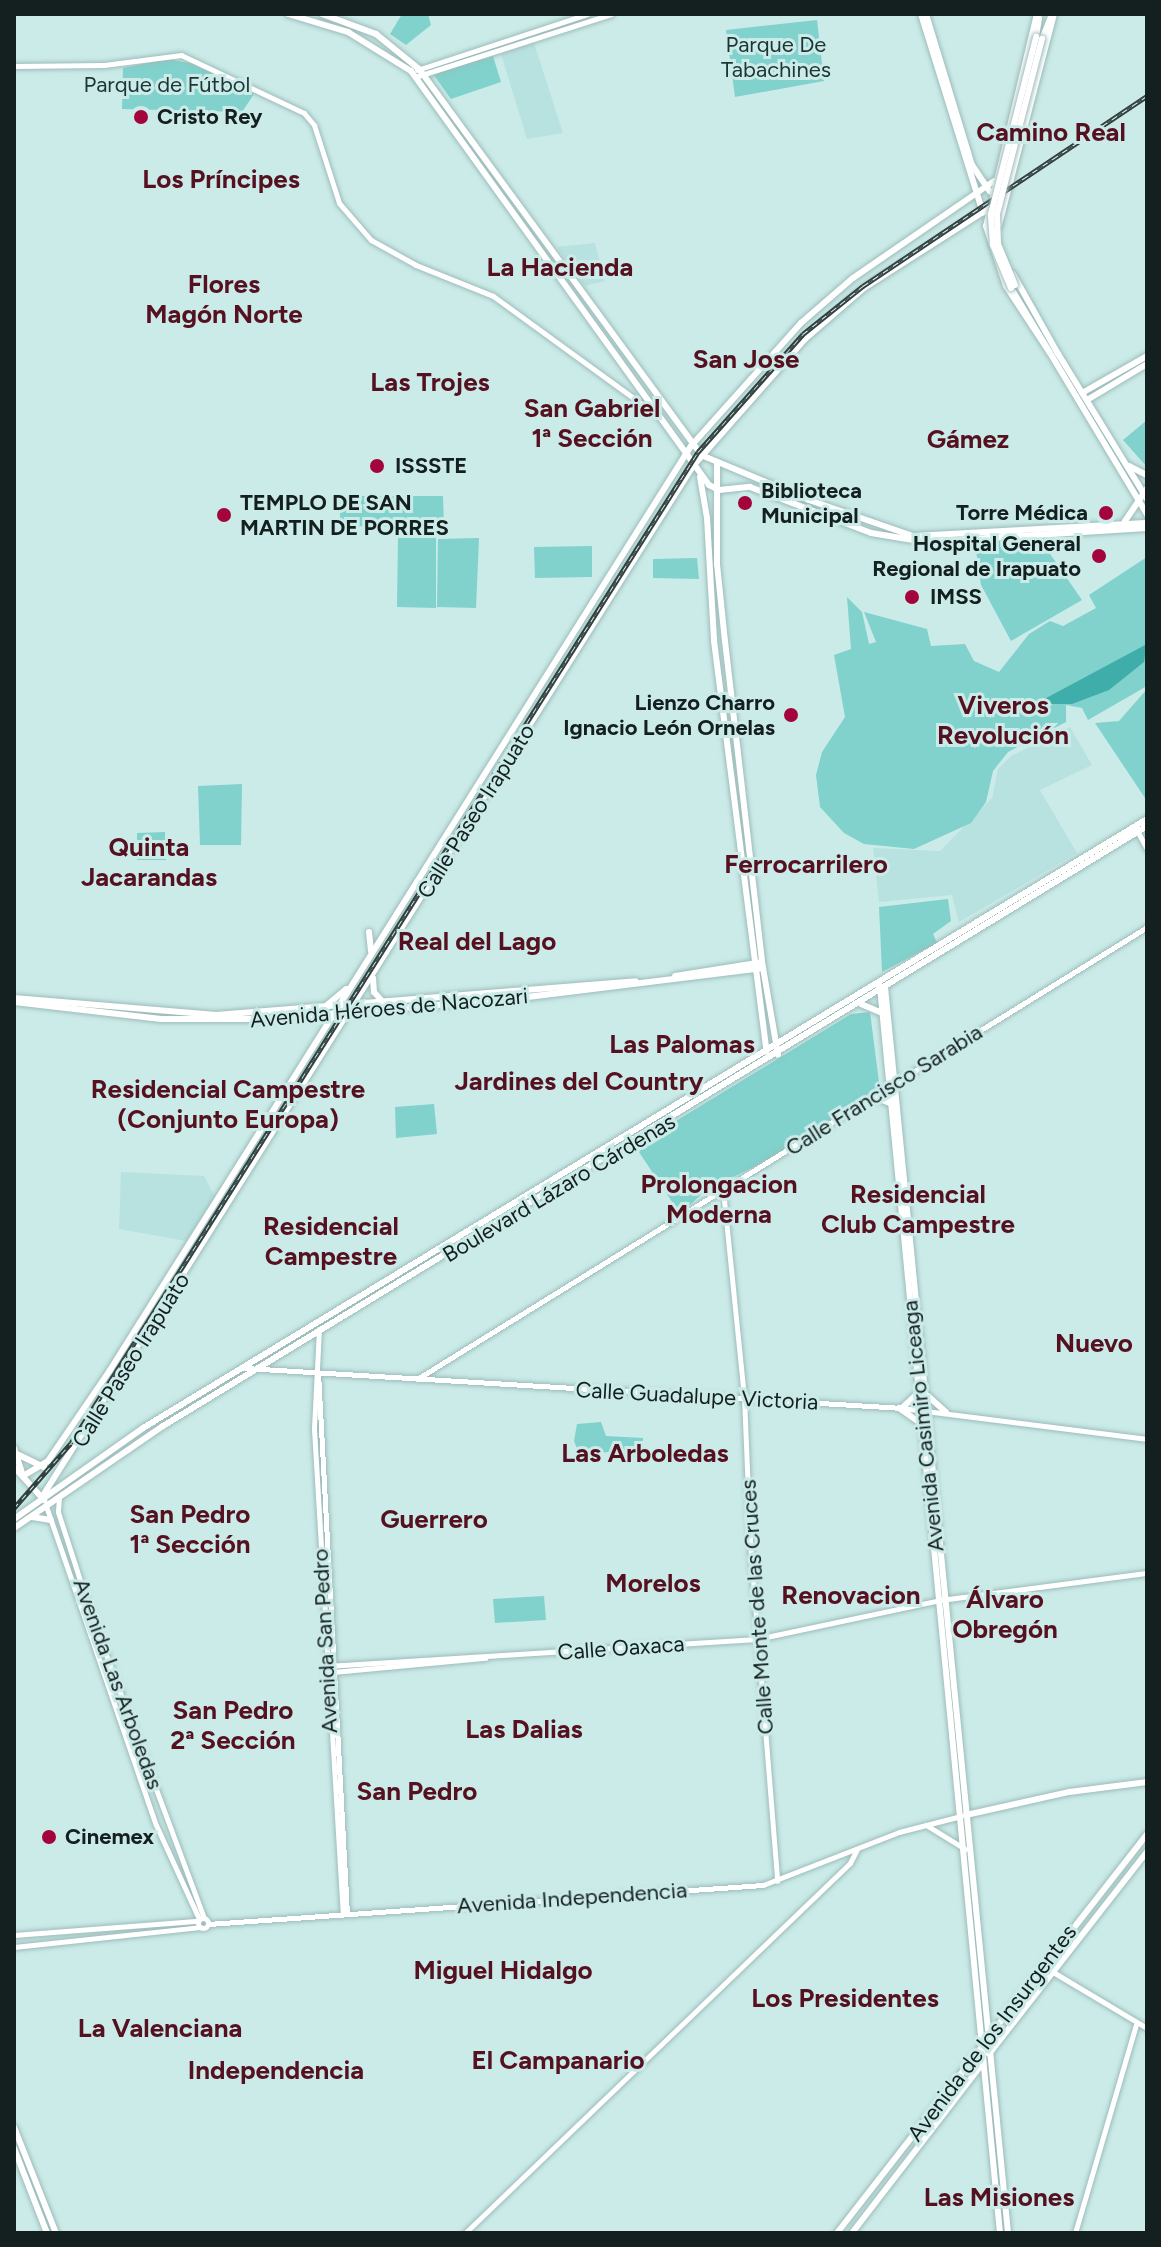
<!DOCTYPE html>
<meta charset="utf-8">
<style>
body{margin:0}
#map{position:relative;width:1161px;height:2247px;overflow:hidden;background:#cbebe9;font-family:Figtree,sans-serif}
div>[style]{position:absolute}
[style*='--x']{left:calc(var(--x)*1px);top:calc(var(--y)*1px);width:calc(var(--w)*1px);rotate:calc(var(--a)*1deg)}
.built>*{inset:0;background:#b8e2e0}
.green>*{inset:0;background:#81d1cd}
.water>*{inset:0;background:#3fada9}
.roads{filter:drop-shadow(0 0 2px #9dbcba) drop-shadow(0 0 2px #9dbcba)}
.minor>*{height:5px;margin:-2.5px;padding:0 2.5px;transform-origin:2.5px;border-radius:2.5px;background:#fff}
.minor>.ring{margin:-2.5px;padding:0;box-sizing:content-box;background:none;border:5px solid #fff;border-radius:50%}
.major>*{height:6px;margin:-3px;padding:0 3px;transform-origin:3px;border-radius:3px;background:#fff}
.rail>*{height:5px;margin-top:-2.5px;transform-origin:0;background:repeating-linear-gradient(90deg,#cbebe9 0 6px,#31403f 0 12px);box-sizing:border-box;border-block:2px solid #31403f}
.bridges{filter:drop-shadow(0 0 2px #9dbcba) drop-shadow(0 0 2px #9dbcba)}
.major-bridge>*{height:6px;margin:-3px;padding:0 3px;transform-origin:3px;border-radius:3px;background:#fff}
.dots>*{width:22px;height:22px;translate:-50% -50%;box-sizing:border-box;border:4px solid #cbebe9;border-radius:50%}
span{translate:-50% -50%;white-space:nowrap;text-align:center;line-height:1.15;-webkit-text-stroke:6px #cbebe9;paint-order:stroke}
.park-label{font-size:22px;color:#1d3534}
.poi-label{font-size:22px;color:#141f1f;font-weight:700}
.left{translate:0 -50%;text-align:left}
.right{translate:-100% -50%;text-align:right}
.street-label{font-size:22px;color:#141f1f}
.quarter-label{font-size:26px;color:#561121;font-weight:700}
.frame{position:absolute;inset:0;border:16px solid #141f1f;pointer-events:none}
</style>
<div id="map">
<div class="built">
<i style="clip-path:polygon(534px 43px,563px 133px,527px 139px,501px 54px)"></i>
<i style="clip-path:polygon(595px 243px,605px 281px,585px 286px,557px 247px)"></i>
<i style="clip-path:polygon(1070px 727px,1092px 765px,1040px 790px,1077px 853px,959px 922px,952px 895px,879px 902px,873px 848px,940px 851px,992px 798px,998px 769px,1011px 756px)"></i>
<i style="clip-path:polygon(121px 1172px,204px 1176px,215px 1197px,186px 1241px,119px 1229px)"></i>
</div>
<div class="green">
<i style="clip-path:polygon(402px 14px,428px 14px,431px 25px,406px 45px,390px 34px)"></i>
<i style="clip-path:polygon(817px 20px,824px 81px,735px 97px,726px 30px)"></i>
<i style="clip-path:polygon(493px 56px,501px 82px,451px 99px,433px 74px)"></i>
<i style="clip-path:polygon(167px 59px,195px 64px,254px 94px,242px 112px,122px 109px,123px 68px)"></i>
<i style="clip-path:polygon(1147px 420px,1147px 467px,1123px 440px)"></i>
<i style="clip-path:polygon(340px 496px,443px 496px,444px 527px,340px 526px)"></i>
<i style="clip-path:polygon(398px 538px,436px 538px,436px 608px,397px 607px)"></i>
<i style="clip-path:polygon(479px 538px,476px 608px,437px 607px,438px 539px)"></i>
<i style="clip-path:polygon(1039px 538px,1082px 600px,1011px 641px,981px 585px,975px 543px)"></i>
<i style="clip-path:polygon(592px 546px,592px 577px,535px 578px,534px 547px)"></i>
<i style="clip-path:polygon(1147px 557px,1147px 686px,1088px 720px,1082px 708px,1066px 705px,1066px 722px,1008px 752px,993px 771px,986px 802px,971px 823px,914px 849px,864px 844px,844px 833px,820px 807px,816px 775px,822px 752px,845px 717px,834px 655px,851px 649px,847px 597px,862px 612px,869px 644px,876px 642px,864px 612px,927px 629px,931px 646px,965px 644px,974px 661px,999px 672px,1029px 634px,1050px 621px,1063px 626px,1096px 608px,1089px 595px)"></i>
<i style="clip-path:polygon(697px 558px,699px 579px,653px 578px,653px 559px)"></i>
<i style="clip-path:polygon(1147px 689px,1147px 801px,1095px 723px,1119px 721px)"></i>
<i style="clip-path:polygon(242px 784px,241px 845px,200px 845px,198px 786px)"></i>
<i style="clip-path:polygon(165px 832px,166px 860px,137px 860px,137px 833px)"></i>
<i style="clip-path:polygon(948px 899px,951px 921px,933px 934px,937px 943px,882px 972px,879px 907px)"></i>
<i style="clip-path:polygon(870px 1012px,880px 1090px,760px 1164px,706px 1190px,680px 1214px,635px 1146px,851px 1014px)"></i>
<i style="clip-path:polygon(434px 1104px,437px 1134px,396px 1138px,395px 1107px)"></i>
<i style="clip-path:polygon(601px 1422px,606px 1436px,643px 1438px,643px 1455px,620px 1461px,608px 1452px,580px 1456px,574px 1441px,577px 1424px)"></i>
<i style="clip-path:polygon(544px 1596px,546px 1620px,495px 1623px,493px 1599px)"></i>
</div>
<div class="water">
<i style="clip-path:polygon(1147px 644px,1144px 662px,1109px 690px,1072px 704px,1035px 704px)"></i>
</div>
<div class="roads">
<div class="minor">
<i style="--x:14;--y:66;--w:90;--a:-0.6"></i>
<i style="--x:104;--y:65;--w:78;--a:-7.4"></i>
<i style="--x:181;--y:55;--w:136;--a:25.2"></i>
<i style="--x:304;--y:113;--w:16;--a:50"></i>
<i style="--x:314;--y:125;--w:82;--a:72.2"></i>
<i style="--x:339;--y:203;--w:49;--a:49.1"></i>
<i style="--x:371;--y:240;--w:51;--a:29.1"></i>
<i style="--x:416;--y:265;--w:83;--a:21.9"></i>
<i style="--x:493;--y:296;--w:204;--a:36"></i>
<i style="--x:417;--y:70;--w:179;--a:-18.2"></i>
<i style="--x:415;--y:77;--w:206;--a:-17.8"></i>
<i style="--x:1136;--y:829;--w:23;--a:61"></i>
<i style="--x:723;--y:1190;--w:208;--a:84.2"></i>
<i style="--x:744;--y:1397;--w:145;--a:87.6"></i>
<i style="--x:750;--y:1542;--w:340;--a:85.4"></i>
<i style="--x:319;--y:1329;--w:100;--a:92.9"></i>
<i style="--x:314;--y:1429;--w:486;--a:86.6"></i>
<i style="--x:245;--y:1368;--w:658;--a:3.48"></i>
<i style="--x:902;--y:1408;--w:247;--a:7.2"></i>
<i style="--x:318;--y:1372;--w:543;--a:86.94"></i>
<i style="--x:417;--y:1379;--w:859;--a:-31.76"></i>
<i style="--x:59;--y:1497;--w:15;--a:94"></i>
<i style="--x:58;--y:1512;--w:110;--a:72.1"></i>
<i style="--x:92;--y:1617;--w:321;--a:69.6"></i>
<i style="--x:46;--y:1506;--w:337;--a:71"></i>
<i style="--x:156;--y:1825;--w:103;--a:65.4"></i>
<i style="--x:327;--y:1666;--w:431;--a:-3.6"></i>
<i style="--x:757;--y:1639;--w:188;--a:-12"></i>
<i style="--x:941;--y:1600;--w:208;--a:-7.5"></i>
<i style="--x:333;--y:1672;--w:153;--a:-5.3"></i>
<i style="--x:926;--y:1825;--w:46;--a:31.6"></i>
<i class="ring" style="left:198px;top:1918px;width:5px;height:5px"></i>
<i style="--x:208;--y:1924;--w:556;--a:-4.02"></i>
<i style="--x:763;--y:1885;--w:146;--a:-21.3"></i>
<i style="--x:899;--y:1832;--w:64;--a:-14.5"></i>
<i style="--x:14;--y:1935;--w:185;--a:-4.4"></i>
<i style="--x:14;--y:1947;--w:187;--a:-6.1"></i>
<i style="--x:1053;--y:1972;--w:109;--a:30.8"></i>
<i style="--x:465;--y:2233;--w:534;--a:-43.86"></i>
<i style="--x:850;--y:1863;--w:16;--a:-63"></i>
<i style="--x:1075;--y:2233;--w:217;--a:-73.7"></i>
</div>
<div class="major">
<i style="--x:288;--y:14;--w:63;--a:16.7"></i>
<i style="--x:348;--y:32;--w:74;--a:31.8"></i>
<i style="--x:411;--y:71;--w:510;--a:54.25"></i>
<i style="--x:709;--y:485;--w:11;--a:27"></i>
<i style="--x:719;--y:490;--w:31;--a:-6"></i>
<i style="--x:750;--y:487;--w:129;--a:20.8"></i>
<i style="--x:871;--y:533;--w:55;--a:9.5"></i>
<i style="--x:925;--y:542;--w:222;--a:-3.6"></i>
<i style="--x:322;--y:14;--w:58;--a:20.3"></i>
<i style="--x:376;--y:34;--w:55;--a:39.1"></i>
<i style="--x:419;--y:69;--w:478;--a:53.8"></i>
<i style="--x:701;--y:455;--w:117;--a:22.6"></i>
<i style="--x:809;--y:500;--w:110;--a:19.1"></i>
<i style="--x:913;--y:536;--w:234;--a:-3.2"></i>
<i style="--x:921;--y:14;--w:208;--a:72.7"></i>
<i style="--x:926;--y:14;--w:158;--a:73.1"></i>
<i style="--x:972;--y:165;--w:32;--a:56"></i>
<i style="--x:1037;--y:14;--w:218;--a:103.5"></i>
<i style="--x:986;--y:226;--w:63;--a:71.6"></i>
<i style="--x:1006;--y:286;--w:80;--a:56.7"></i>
<i style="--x:1036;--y:37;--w:19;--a:-81"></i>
<i style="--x:1042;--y:39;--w:24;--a:-68"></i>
<i style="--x:999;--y:225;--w:218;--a:-75.4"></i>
<i style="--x:1013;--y:274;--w:92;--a:60.6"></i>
<i style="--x:1011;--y:288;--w:264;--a:59"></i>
<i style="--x:1057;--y:352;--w:172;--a:58.5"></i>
<i style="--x:1082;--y:393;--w:75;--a:-29.6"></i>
<i style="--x:1087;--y:400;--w:70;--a:-31"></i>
<i style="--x:717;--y:464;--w:100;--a:90"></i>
<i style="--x:717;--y:564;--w:77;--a:84.1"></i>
<i style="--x:725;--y:641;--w:323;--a:83.4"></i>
<i style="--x:762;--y:962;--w:94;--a:80.2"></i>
<i style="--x:1129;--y:466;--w:20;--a:27"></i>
<i style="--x:700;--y:477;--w:42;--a:80.3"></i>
<i style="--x:707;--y:518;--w:123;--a:86.7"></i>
<i style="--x:714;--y:641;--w:414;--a:82.7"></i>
<i style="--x:1125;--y:521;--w:40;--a:-56"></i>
<i style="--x:369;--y:932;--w:19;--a:84"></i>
<i style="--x:675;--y:976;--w:88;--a:-9.1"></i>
<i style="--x:373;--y:978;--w:14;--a:86"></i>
<i style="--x:374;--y:992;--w:13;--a:48"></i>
<i style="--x:880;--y:987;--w:1252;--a:84.5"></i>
<i style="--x:885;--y:987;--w:1252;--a:84.36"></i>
<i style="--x:14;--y:998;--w:203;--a:4.8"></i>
<i style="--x:216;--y:1015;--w:421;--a:-4.6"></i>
<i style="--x:14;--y:1002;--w:148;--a:6.6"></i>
<i style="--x:161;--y:1019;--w:106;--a:0"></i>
<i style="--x:267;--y:1019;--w:245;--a:-4.7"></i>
<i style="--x:511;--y:999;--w:254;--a:-7"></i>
<i style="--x:861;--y:1004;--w:23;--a:23"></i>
<i style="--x:327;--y:1005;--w:25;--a:-40"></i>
<i style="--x:874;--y:1097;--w:19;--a:21"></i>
<i style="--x:928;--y:1396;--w:24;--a:42"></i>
<i style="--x:899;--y:1408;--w:28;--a:35"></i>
<i style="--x:902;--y:1408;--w:22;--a:-43"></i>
<i style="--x:14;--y:1448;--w:29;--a:72"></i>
<i style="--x:19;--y:1455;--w:28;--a:26"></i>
<i style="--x:14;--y:1467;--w:45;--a:47.7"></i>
<i style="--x:23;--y:1476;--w:29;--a:-31"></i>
<i style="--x:48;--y:1461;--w:110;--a:-55.7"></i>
<i style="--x:110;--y:1370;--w:1091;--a:-57.84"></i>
<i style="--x:691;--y:446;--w:165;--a:-48.2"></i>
<i style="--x:801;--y:323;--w:69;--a:-40.9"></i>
<i style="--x:853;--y:278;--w:171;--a:-34.5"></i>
<i style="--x:42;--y:1497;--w:1219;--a:-57.73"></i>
<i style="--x:693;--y:466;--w:169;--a:-48.6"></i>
<i style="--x:805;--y:339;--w:78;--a:-40.8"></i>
<i style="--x:864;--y:288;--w:158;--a:-32.6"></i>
<i style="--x:32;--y:1517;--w:19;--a:9"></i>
<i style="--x:14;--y:1519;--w:158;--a:-35.2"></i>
<i style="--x:143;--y:1428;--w:1174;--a:-31.24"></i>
<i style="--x:14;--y:1528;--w:181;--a:-34.4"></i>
<i style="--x:163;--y:1426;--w:1152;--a:-31.37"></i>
<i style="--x:966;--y:1815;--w:106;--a:-12.6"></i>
<i style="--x:1069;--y:1792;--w:79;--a:-7.3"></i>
<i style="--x:987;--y:2039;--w:260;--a:-52"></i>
<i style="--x:989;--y:2054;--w:256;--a:-52"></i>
<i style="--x:14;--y:2127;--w:114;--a:68.4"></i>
<i style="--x:14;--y:2148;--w:91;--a:68.8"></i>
<i style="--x:837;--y:2233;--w:234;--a:-52.1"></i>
<i style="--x:852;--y:2233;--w:215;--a:-52.4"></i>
</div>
</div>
<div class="rail">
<i style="--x:14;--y:1508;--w:86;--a:-48.8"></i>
<i style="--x:71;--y:1443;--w:1173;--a:-57.68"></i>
<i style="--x:698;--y:452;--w:158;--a:-48.3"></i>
<i style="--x:803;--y:334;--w:77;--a:-38.7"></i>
<i style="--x:863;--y:286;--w:342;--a:-33.8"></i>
</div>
<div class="bridges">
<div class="major-bridge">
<i style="--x:1015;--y:285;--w:44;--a:-112.5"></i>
<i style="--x:998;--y:244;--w:30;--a:-92"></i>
<i style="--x:997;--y:214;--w:181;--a:-75.6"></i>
<i style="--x:1011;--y:288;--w:47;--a:-112.7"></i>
<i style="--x:993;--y:245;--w:31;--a:-94"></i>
<i style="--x:991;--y:214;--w:183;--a:-75.7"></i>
</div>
</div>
<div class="dots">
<i style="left:141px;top:117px;background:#a2043b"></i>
<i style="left:377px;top:466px;background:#a2043b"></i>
<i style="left:745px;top:503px;background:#a2043b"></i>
<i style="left:1106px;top:513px;background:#a2043b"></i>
<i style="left:224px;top:515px;background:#a2043b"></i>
<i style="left:1099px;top:556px;background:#a2043b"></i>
<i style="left:912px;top:597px;background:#a2043b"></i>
<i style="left:791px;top:715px;background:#a2043b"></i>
<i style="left:49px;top:1837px;background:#a2043b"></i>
</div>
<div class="park-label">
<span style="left:776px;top:57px">Parque De<br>Tabachines</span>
<span style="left:167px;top:85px">Parque de Fútbol</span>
</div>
<div class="poi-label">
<span class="left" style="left:157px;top:117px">Cristo Rey</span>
<span class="left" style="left:395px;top:466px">ISSSTE</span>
<span class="left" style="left:761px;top:503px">Biblioteca<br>Municipal</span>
<span class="left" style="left:240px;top:515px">TEMPLO DE SAN<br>MARTIN DE PORRES</span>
<span class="right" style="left:1088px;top:513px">Torre Médica</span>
<span class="right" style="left:1081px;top:556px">Hospital General<br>Regional de Irapuato</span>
<span class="left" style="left:930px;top:597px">IMSS</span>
<span class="right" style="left:775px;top:715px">Lienzo Charro<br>Ignacio León Ornelas</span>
<span class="left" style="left:65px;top:1837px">Cinemex</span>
</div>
<div class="street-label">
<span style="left:476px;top:811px;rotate:-58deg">Calle Paseo Irapuato</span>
<span style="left:389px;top:1008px;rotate:-5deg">Avenida Héroes de Nacozari</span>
<span style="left:884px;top:1090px;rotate:-32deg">Calle Francisco Sarabia</span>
<span style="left:559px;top:1188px;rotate:-31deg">Boulevard Lázaro Cárdenas</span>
<span style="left:131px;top:1360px;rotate:-58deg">Calle Paseo Irapuato</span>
<span style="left:697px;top:1396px;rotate:3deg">Calle Guadalupe Victoria</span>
<span style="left:923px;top:1426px;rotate:-96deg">Avenida Casimiro Liceaga</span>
<span style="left:757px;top:1607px;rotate:-94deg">Calle Monte de las Cruces</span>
<span style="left:325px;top:1641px;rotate:-93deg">Avenida San Pedro</span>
<span style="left:621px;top:1648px;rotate:-4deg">Calle Oaxaca</span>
<span style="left:118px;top:1684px;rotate:70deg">Avenida Las Arboledas</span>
<span style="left:572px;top:1898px;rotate:-4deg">Avenida Independencia</span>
<span style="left:992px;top:2033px;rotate:-53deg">Avenida de los Insurgentes</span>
</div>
<div class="quarter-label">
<span style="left:1051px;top:133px">Camino Real</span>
<span style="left:221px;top:180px">Los Príncipes</span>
<span style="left:560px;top:268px">La Hacienda</span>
<span style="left:224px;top:300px">Flores<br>Magón Norte</span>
<span style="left:746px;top:360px">San Jose</span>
<span style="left:430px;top:383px">Las Trojes</span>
<span style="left:592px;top:424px">San Gabriel<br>1ª Sección</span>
<span style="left:968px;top:440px">Gámez</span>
<span style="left:1003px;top:721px">Viveros<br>Revolución</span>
<span style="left:149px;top:863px">Quinta<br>Jacarandas</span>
<span style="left:806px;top:865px">Ferrocarrilero</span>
<span style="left:477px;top:942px">Real del Lago</span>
<span style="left:682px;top:1045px">Las Palomas</span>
<span style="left:579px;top:1082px">Jardines del Country</span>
<span style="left:228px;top:1105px">Residencial Campestre<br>(Conjunto Europa)</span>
<span style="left:719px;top:1200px">Prolongacion<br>Moderna</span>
<span style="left:918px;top:1210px">Residencial<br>Club Campestre</span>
<span style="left:331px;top:1242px">Residencial<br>Campestre</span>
<span style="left:1094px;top:1344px">Nuevo</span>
<span style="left:645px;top:1454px">Las Arboledas</span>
<span style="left:190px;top:1530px">San Pedro<br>1ª Sección</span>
<span style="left:434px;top:1520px">Guerrero</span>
<span style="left:653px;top:1584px">Morelos</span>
<span style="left:851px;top:1596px">Renovacion</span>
<span style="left:1005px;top:1615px">Álvaro<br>Obregón</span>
<span style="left:233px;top:1726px">San Pedro<br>2ª Sección</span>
<span style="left:524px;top:1730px">Las Dalias</span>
<span style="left:417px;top:1792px">San Pedro</span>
<span style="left:503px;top:1971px">Miguel Hidalgo</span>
<span style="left:845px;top:1999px">Los Presidentes</span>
<span style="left:160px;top:2029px">La Valenciana</span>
<span style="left:558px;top:2061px">El Campanario</span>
<span style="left:276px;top:2071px">Independencia</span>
<span style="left:999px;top:2198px">Las Misiones</span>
</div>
<div class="frame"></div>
</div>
